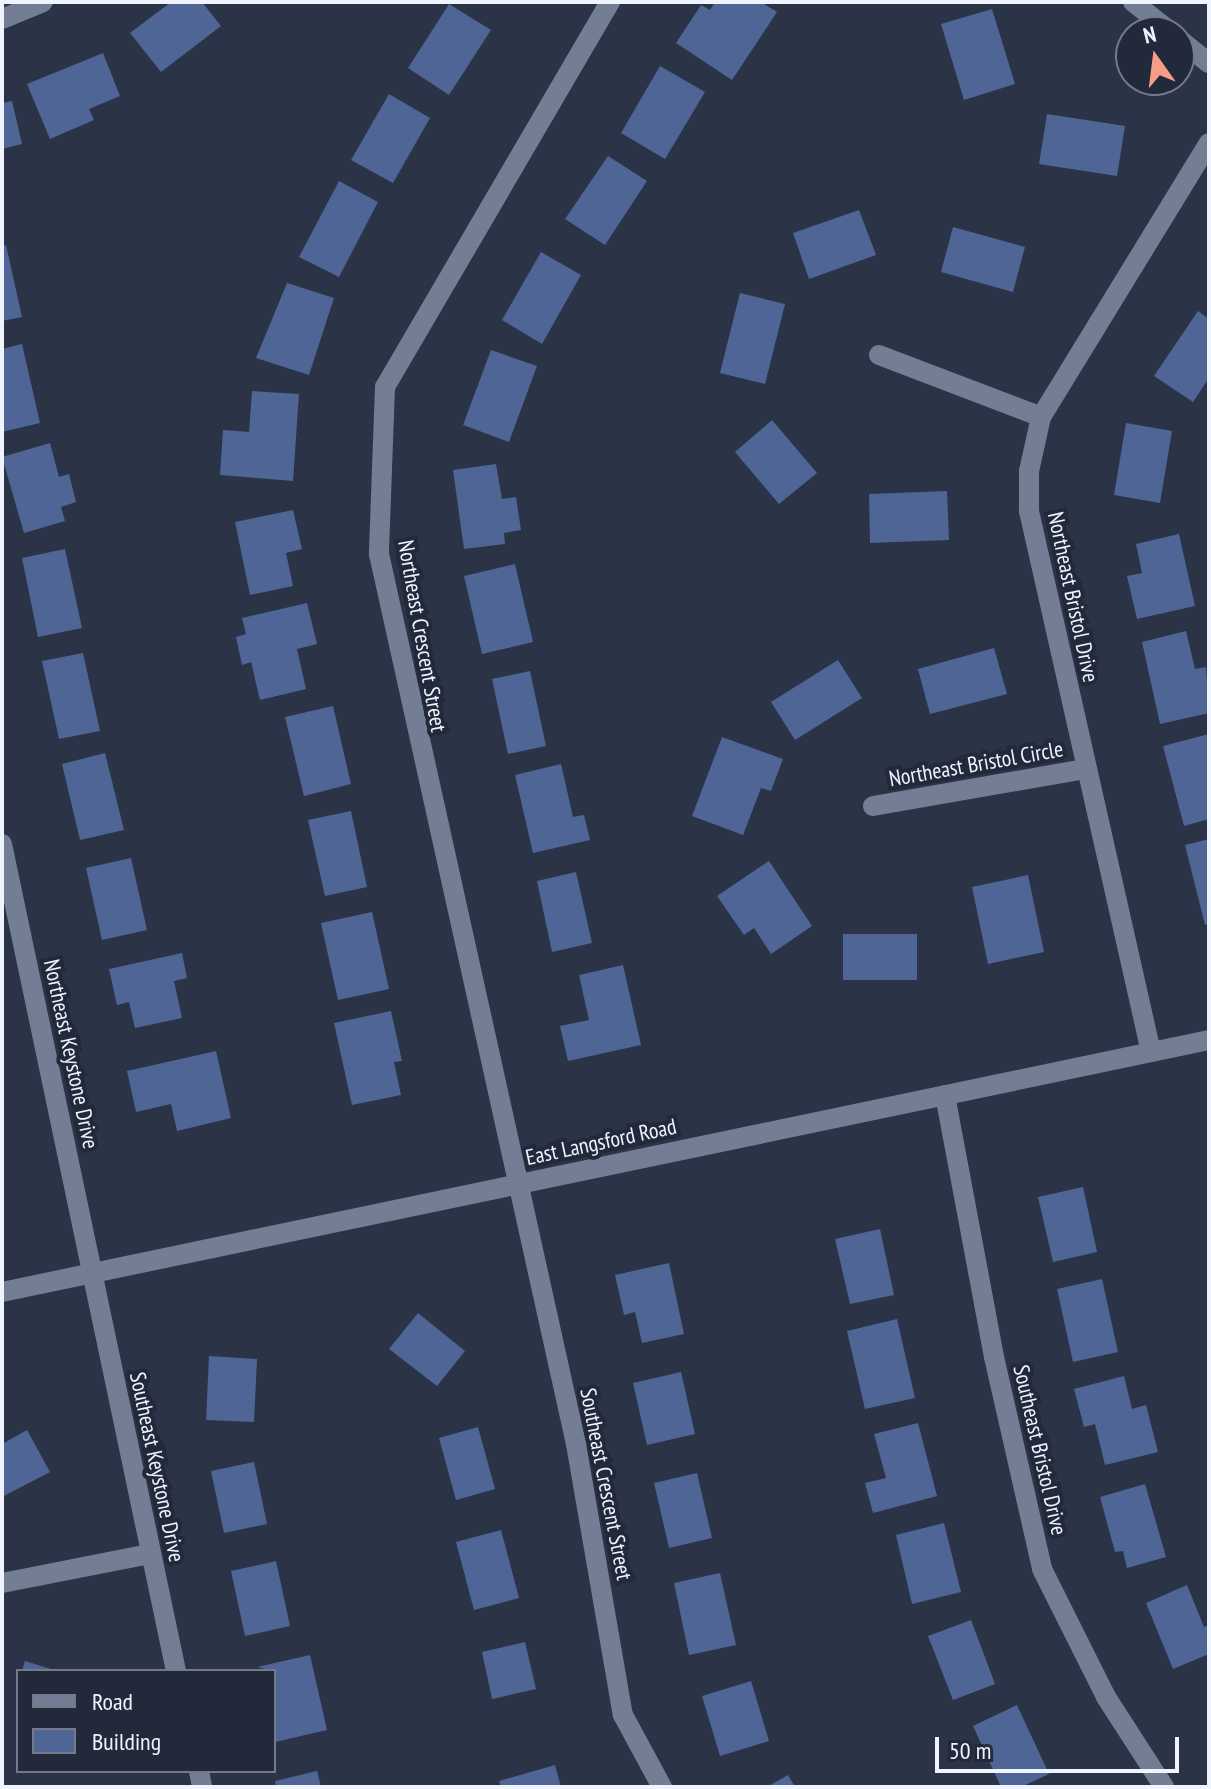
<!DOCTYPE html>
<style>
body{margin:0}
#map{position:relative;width:1211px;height:1789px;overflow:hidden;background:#2b3446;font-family:"PT Sans Narrow",sans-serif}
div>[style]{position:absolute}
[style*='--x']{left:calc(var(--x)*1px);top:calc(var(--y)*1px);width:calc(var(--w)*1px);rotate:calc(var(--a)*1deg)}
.building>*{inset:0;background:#4e6596}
.minor>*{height:20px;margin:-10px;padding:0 10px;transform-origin:10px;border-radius:10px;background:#737e95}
span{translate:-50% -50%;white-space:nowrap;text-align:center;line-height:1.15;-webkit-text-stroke:8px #21293b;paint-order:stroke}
.street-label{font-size:22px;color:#f0f4fe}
.frame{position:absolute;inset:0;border:4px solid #f0f4fe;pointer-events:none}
.legend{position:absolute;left:16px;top:1669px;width:260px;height:104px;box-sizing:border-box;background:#21293b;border:2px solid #747a89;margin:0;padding:10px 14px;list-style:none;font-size:24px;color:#f0f4fe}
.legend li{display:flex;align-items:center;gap:16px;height:40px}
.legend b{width:40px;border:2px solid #747a89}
.north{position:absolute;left:1115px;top:16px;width:80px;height:80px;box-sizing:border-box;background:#21293b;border:2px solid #747a89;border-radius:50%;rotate:346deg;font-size:22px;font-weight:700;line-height:32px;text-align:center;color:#f0f4fe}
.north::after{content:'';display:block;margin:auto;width:28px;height:36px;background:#f49e88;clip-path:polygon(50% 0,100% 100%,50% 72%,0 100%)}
.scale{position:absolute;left:935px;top:1737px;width:244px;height:36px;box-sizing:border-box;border:4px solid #f0f4fe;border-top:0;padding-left:10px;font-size:24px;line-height:28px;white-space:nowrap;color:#f0f4fe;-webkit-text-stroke:6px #21293b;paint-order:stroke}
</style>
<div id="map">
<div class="building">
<i style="clip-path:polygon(171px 2px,202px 2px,221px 26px,161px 72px,130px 33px)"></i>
<i style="clip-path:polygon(715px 2px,761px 2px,777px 12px,732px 80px,676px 43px,701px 5px,710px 10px)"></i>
<i style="clip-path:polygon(449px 4px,491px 30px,449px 95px,408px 68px)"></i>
<i style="clip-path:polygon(992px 9px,1015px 84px,964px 100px,941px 24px)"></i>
<i style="clip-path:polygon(103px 53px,120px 96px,89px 109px,94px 120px,50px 139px,27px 84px)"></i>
<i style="clip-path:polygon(660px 66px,705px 92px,665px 159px,621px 133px)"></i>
<i style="clip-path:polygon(389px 94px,430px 118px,393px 183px,351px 160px)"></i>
<i style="clip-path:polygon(12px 101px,22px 144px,2px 149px,2px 103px)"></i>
<i style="clip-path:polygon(1047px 114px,1125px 126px,1117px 176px,1039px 164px)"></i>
<i style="clip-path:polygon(608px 156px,647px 181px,605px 245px,565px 219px)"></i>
<i style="clip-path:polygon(339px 181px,378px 202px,339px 277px,299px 257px)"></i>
<i style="clip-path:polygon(859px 210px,876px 255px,809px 279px,793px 233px)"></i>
<i style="clip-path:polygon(953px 227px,1025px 247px,1013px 292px,941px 272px)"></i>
<i style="clip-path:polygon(6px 245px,22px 317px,2px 321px,2px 246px)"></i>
<i style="clip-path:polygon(541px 252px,581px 275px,542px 344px,502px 320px)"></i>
<i style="clip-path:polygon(287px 283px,334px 298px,309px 375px,256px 358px)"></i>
<i style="clip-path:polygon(740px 293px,785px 304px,765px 384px,720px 373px)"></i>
<i style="clip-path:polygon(1198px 311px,1209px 319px,1209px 378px,1193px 402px,1154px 376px)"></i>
<i style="clip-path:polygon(22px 344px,40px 423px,2px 432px,2px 349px)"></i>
<i style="clip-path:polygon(491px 350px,537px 366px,509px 442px,463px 425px)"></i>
<i style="clip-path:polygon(252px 391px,299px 394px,293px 481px,220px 475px,223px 430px,249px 432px)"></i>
<i style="clip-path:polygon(772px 420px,817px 473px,779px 504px,735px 452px)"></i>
<i style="clip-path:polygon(1126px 423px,1172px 431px,1160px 503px,1114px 495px)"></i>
<i style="clip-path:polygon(50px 443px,59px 477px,69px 474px,76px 502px,61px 507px,65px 521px,24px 533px,2px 457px)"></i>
<i style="clip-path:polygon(496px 464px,502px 499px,516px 497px,521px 530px,504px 533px,505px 544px,464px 549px,453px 470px)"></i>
<i style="clip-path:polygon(947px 491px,949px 540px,870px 543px,869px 494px)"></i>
<i style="clip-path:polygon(293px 510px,302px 549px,286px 553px,293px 586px,250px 595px,235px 522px)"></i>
<i style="clip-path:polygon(1179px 534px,1195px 606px,1137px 619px,1127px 576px,1142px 573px,1136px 544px)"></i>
<i style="clip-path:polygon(65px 549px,82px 628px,38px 637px,22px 558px)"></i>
<i style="clip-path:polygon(515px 564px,533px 642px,482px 654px,464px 576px)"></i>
<i style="clip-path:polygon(307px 603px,317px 644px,297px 649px,306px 689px,260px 700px,251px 662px,242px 665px,236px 637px,246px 634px,242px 618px)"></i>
<i style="clip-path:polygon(1186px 631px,1195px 669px,1206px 667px,1209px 713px,1160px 724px,1142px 642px)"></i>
<i style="clip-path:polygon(994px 648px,1007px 694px,930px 714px,918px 669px)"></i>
<i style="clip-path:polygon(83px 653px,100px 731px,59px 739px,42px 661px)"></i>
<i style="clip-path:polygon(838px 660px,862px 698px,795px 740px,771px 702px)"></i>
<i style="clip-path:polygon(530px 671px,546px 746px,508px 754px,492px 679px)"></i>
<i style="clip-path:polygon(333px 706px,351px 784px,304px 796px,285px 717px)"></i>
<i style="clip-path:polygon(1209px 734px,1209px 819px,1184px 826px,1163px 746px)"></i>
<i style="clip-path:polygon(722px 737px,783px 759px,771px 791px,761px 788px,743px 835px,692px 816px)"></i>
<i style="clip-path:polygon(105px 753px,124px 830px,80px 840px,62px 764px)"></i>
<i style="clip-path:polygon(561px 764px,573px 817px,584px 815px,590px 840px,533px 853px,515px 775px)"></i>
<i style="clip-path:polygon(351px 811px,367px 887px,325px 896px,308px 820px)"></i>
<i style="clip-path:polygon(1209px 839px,1209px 924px,1205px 925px,1185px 845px)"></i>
<i style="clip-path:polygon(131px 858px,147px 930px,102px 940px,86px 868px)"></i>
<i style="clip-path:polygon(769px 861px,812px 926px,771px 954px,754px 928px,744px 935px,717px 896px)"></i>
<i style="clip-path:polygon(576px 872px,592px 943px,552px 952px,537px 881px)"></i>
<i style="clip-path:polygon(1028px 875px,1044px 952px,988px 964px,972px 887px)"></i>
<i style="clip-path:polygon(372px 912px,389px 989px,338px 1000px,321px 923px)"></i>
<i style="clip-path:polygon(843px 934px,917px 934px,917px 980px,843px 980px)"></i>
<i style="clip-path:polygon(182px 953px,187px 978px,174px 981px,182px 1018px,135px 1028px,129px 1002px,117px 1005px,109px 969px)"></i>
<i style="clip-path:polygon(623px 965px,641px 1045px,568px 1061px,560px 1026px,589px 1020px,579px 975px)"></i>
<i style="clip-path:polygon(391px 1011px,402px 1061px,394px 1062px,401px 1095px,352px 1105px,334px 1023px)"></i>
<i style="clip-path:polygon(216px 1051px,231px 1118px,177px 1131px,171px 1104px,136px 1112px,127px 1071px)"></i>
<i style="clip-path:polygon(1083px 1187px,1097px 1252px,1053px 1262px,1038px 1197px)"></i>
<i style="clip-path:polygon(880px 1229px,894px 1295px,850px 1304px,835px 1239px)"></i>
<i style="clip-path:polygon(669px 1263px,684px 1334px,642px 1343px,635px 1312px,624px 1315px,615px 1275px)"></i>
<i style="clip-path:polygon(1102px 1279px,1118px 1352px,1073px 1362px,1057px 1289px)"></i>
<i style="clip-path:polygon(418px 1313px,465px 1351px,437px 1386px,389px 1349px)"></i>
<i style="clip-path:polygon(897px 1319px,915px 1398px,865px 1409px,847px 1331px)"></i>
<i style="clip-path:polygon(209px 1356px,257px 1359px,254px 1422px,206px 1420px)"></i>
<i style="clip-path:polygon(681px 1372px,695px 1434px,647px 1445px,633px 1383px)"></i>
<i style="clip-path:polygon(1124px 1376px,1132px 1409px,1146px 1405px,1158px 1452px,1105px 1465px,1095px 1424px,1084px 1427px,1074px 1389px)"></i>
<i style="clip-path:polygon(918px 1423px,937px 1496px,873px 1513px,865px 1483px,886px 1478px,874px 1434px)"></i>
<i style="clip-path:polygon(478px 1427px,495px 1489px,456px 1500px,439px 1438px)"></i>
<i style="clip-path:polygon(27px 1430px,50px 1472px,2px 1497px,2px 1444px)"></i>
<i style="clip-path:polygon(254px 1462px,267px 1524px,224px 1533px,211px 1471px)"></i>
<i style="clip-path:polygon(697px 1473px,712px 1538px,669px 1548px,654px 1483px)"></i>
<i style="clip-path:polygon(1145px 1484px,1166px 1557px,1127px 1568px,1123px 1551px,1115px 1552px,1100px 1497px)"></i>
<i style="clip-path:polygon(944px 1523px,961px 1592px,912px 1604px,896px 1535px)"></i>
<i style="clip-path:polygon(501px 1530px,519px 1598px,474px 1610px,456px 1542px)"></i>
<i style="clip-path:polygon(276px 1561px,290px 1626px,245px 1636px,231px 1571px)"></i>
<i style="clip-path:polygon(720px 1573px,736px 1645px,689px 1655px,674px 1583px)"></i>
<i style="clip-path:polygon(1187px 1585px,1204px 1627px,1209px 1625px,1209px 1654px,1173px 1669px,1146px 1603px)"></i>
<i style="clip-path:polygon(971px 1620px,995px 1684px,953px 1700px,928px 1636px)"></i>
<i style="clip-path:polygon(525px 1642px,536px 1689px,492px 1699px,482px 1652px)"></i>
<i style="clip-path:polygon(310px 1655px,327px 1730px,275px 1742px,274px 1671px,257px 1667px)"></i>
<i style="clip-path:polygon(25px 1661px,54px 1670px,54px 1671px,22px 1671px)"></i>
<i style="clip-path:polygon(751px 1681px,769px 1741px,720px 1756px,702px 1696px)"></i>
<i style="clip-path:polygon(1017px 1705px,1049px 1774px,1021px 1787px,1001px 1787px,973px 1726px)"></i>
<i style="clip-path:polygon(555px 1765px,561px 1787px,501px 1787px,499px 1781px)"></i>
<i style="clip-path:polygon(317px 1771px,321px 1787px,276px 1787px,275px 1781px)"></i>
<i style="clip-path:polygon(788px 1775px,795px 1787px,767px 1787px)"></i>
</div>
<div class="minor">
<i style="--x:610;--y:2;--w:446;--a:120.3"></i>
<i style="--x:385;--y:387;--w:167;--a:92.1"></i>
<i style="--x:379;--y:554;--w:912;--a:77.52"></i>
<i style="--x:576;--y:1444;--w:275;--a:80.2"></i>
<i style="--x:623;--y:1715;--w:82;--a:61.6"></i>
<i style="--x:1133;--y:2;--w:48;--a:38.3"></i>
<i style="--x:2;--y:19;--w:44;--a:-22.5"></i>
<i style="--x:1179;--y:39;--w:38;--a:39"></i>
<i style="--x:879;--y:355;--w:173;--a:20.9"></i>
<i style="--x:873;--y:806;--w:216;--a:-9.9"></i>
<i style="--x:2;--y:844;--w:845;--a:78.12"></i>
<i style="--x:1151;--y:1052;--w:555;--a:-102.71"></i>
<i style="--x:1029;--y:511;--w:40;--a:-90"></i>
<i style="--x:1029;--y:471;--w:55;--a:-77.5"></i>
<i style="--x:1041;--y:417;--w:321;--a:-58.5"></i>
<i style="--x:945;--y:1095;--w:267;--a:79.4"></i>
<i style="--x:994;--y:1357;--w:217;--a:77.2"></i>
<i style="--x:1042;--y:1569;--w:143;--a:63.4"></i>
<i style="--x:1106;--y:1697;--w:107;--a:57.2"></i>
<i style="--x:2;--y:1292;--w:1233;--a:-11.79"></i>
<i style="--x:2;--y:1583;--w:151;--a:-11.1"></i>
<i style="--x:199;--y:1771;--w:16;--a:79"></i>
</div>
<div class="street-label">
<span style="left:1073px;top:597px;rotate:78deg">Northeast Bristol Drive</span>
<span style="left:422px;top:636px;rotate:80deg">Northeast Crescent Street</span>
<span style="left:976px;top:764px;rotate:-10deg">Northeast Bristol Circle</span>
<span style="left:71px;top:1054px;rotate:78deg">Northeast Keystone Drive</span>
<span style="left:601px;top:1142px;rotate:-12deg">East Langsford Road</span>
<span style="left:1040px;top:1450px;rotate:77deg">Southeast Bristol Drive</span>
<span style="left:157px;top:1467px;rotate:78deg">Southeast Keystone Drive</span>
<span style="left:606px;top:1484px;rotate:79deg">Southeast Crescent Street</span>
</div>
<div class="frame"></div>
<ul class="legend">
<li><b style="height:10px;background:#737e95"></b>Road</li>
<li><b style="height:22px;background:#4e6596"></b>Building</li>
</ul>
<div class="north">N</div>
<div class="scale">50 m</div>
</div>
